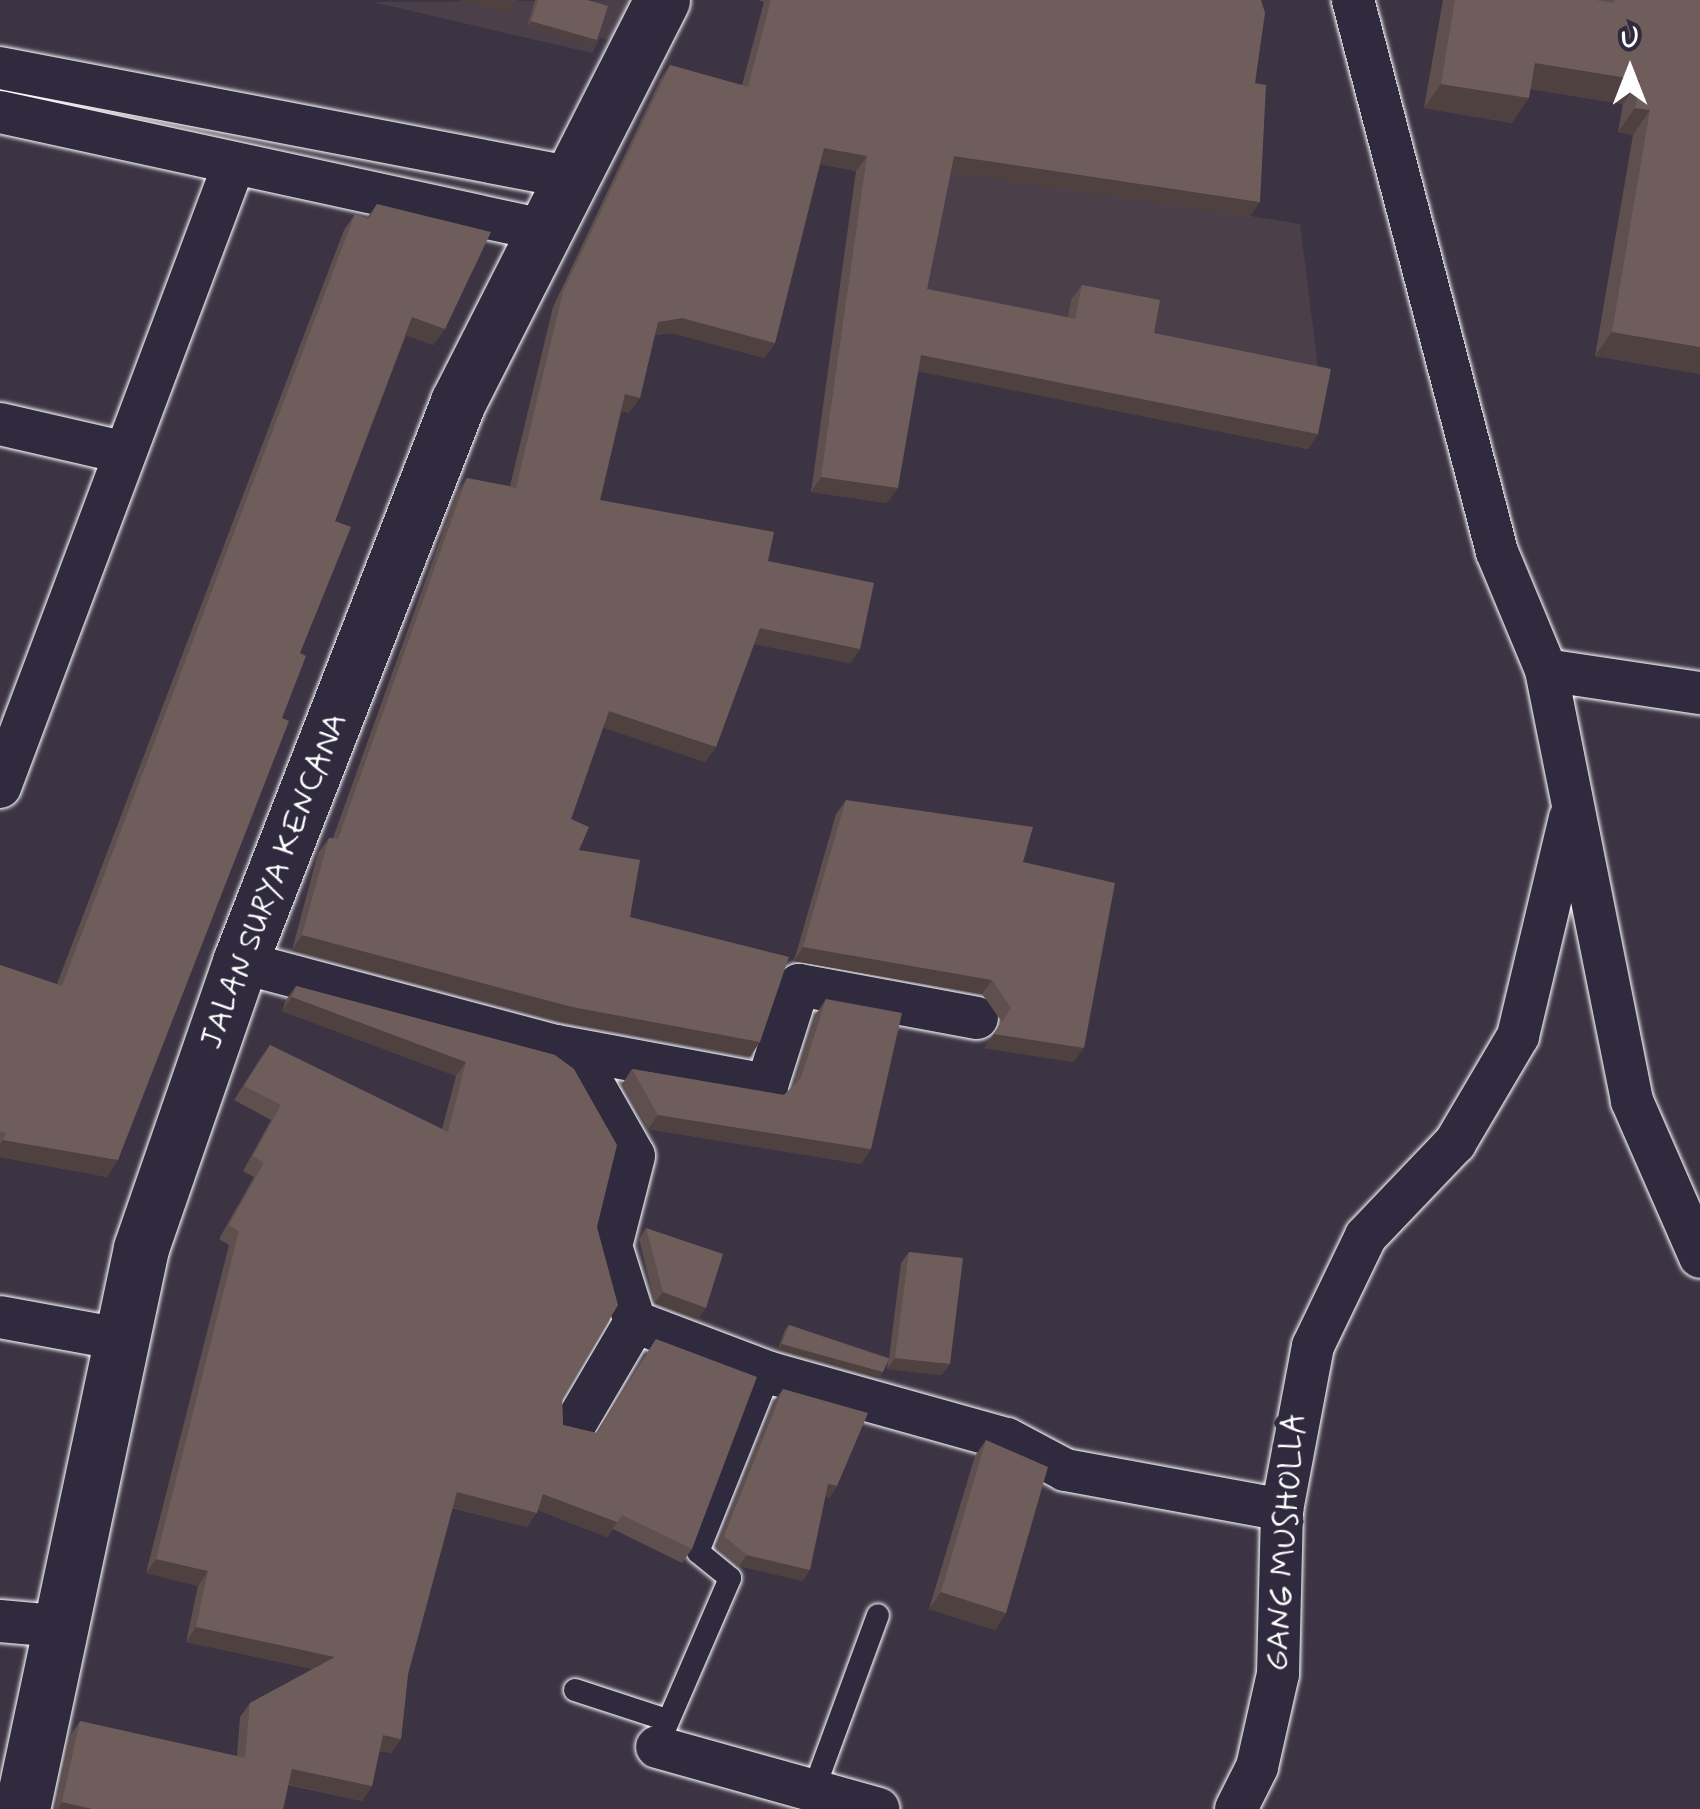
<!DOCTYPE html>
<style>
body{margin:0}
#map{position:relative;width:1700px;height:1809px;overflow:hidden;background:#3c3443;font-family:Mynerve,sans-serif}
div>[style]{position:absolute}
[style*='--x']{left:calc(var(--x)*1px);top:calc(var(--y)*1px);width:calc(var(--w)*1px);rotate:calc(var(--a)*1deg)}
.built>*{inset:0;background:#4b404a}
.roads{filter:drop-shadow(0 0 2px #fff) drop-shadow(0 0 2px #fff)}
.lane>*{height:22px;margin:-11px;padding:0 11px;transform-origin:11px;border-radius:11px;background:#2f2a3d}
.street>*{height:42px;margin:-21px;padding:0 21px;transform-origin:21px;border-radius:21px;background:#2f2a3d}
.secondary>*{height:55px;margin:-27.5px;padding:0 27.5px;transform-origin:27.5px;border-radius:27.5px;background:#2f2a3d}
.wall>*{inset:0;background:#5f504f}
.shaded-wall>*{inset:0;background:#4e4140}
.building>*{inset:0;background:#6f5d5c}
span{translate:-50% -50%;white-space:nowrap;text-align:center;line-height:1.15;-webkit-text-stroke:10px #2f2a3d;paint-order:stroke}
.street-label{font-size:32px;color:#fff}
.north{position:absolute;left:1580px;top:20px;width:100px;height:100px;-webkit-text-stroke:8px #2f2a3d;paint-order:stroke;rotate:0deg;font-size:28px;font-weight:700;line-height:40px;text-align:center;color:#fff}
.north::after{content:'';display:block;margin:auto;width:35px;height:45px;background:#fff;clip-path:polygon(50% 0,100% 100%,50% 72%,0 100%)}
</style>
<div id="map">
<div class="built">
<i style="clip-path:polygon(638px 0,624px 43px,600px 38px,592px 53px,373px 2px)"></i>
<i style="clip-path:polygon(945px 166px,1300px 224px,1320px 384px,1308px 449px,850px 357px)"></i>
</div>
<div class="roads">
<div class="lane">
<i style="--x:575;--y:1690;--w:97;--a:18.1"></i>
<i style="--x:657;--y:1747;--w:184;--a:-66.6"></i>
<i style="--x:730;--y:1578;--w:41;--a:-140.9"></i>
<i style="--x:698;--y:1552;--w:193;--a:-68.1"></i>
<i style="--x:814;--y:1789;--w:185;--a:-69.8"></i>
</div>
<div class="street">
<i style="--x:1353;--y:0;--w:570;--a:75.38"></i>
<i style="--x:1497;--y:552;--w:128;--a:67.4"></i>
<i style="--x:1546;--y:670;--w:439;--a:78.7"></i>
<i style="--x:1632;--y:1101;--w:170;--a:66.4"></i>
<i style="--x:0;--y:68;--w:578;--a:10.86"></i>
<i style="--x:0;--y:112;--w:556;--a:12.26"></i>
<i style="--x:0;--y:424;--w:125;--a:12.9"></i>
<i style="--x:1546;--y:670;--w:156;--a:8.5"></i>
<i style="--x:0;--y:787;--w:665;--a:-69.41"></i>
<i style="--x:240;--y:962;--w:327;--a:14.9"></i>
<i style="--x:556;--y:1046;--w:215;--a:10.5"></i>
<i style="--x:767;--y:1085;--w:105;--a:-72.3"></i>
<i style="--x:799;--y:985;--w:181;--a:10.5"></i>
<i style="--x:556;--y:1046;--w:34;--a:37"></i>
<i style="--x:583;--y:1066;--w:103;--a:60.5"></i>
<i style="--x:634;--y:1156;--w:93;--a:104.3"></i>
<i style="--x:611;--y:1246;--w:80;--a:72.5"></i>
<i style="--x:635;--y:1322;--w:144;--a:20.7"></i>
<i style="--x:770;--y:1373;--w:246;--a:15.6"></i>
<i style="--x:1007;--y:1439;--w:66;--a:28.1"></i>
<i style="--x:1065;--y:1470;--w:221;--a:10.4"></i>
<i style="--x:0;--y:1317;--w:127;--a:10.4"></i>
<i style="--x:574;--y:1426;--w:121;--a:-59.6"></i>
<i style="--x:0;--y:1621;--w:67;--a:5.1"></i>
<i style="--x:657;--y:1747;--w:230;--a:15.6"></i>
<i style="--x:1236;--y:1809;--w:47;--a:-63.4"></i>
<i style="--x:1257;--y:1767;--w:95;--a:-77.3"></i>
<i style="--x:1278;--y:1674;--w:164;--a:-88.6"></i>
<i style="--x:1282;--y:1510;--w:167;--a:-79.3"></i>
<i style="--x:1313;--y:1346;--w:122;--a:-64.3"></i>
<i style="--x:1366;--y:1236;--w:129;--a:-46.3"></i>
<i style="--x:1455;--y:1143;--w:124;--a:-59.5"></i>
<i style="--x:1518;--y:1036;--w:225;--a:-76.6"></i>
</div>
<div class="secondary">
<i style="--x:22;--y:1809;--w:573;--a:-78.02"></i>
<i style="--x:141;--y:1248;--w:303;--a:-70.9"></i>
<i style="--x:240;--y:962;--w:601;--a:-68.73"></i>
<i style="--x:458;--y:402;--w:451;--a:-63.1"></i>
</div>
</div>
<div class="wall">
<i style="clip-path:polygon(535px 0,587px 0,593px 46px,527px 27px)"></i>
<i style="clip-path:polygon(758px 0,1261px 0,1255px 83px,1260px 202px,1249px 217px,951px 172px,927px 289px,1068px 317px,1071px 300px,1082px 285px,1154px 333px,1318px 434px,1308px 449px,918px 371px,887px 503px,811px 492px,856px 171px,820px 164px,775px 343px,764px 358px,672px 333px,655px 335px,629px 413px,621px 411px,600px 500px,768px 561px,860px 649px,850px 663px,754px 644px,716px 747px,705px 762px,603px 727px,571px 819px,579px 850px,630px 917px,760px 1042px,750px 1056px,562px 1022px,292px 950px,318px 853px,329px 838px,333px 838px,457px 493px,467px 478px,510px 486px,553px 307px,660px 80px,670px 65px,742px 85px,764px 2px)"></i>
<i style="clip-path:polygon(1443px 0,1700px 0,1700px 374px,1595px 356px,1633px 135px,1618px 132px,1623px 104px,1530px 89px,1512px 123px,1424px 108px)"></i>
<i style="clip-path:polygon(377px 204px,445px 329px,433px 345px,406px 335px,335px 521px,282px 718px,107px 1177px,0 1157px,0 965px,57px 984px,344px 230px,355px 214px,367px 218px)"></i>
<i style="clip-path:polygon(846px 800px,1023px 862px,1074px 1062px,984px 1048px,1002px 1022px,982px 994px,794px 961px,836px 814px)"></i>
<i style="clip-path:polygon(296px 986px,555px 1055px,597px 1227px,562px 1399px,563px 1425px,596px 1433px,656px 1339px,692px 1549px,682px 1563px,613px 1529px,607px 1537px,538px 1510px,527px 1527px,452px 1508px,408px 1674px,401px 1739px,391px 1753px,379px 1751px,372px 1786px,362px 1801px,288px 1785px,283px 1809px,54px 1809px,70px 1736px,80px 1721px,237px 1756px,240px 1717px,250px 1703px,313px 1669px,186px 1642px,198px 1586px,146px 1573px,229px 1245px,219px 1239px,254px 1177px,243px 1171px,271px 1120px,234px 1100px,260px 1059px,270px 1045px,442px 1129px,456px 1076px,282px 1011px,286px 1000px)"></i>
<i style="clip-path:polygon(826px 999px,871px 1149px,861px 1164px,648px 1129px,622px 1084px,632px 1069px,784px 1095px,793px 1086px,816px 1014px)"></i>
<i style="clip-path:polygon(646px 1228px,698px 1319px,655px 1303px,639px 1239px)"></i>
<i style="clip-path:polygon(909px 1252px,942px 1375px,887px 1369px,888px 1360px,879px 1378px,778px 1349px,785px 1330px,789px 1325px,889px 1358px,901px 1263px)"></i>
<i style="clip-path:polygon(783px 1389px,830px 1498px,825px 1496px,803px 1581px,739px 1566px,716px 1547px,775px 1400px)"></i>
<i style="clip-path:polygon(986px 1440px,1006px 1613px,995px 1630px,929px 1609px,975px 1456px)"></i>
</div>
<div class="shaded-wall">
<i style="clip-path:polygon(458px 0,518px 0,508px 14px)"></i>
<i style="clip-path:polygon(531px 21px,597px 40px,593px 46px,527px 27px)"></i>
<i style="clip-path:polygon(1535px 63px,1640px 80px,1623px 104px,1518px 87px)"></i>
<i style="clip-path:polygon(1441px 84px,1529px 98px,1512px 123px,1424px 108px)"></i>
<i style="clip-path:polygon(1635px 108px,1650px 110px,1633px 135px,1618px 132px)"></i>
<i style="clip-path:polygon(824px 148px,867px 156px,856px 171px,813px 163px)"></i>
<i style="clip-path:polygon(954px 156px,1260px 202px,1249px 217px,944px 171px)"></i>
<i style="clip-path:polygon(412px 317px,445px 329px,433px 345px,401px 333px)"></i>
<i style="clip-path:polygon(682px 318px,775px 343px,764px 358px,672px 333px,648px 336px,658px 322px)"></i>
<i style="clip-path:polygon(1612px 332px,1700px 347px,1700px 374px,1595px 356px)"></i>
<i style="clip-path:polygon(921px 355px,1318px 434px,1308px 449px,911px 370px)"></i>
<i style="clip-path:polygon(625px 394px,640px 398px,629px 413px,615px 409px)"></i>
<i style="clip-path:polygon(821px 477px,898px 488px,887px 503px,811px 492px)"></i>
<i style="clip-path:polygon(760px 628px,860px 649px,850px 663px,749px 643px)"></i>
<i style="clip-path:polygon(609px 711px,716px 747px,705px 762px,598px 726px)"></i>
<i style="clip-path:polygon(302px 935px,760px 1042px,750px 1056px,562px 1022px,292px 950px)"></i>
<i style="clip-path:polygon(803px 947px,992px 980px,982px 994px,794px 961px)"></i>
<i style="clip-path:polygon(292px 997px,466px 1062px,456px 1076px,282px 1011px)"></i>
<i style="clip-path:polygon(994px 1034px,1084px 1048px,1074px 1062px,984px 1048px)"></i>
<i style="clip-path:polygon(658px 1115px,871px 1149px,861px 1164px,648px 1129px)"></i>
<i style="clip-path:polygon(3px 1140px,118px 1160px,107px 1177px,0 1157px,0 1144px)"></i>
<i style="clip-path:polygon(663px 1292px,706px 1308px,698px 1319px,655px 1303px)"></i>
<i style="clip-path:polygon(782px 1344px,883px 1372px,879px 1378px,778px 1349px)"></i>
<i style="clip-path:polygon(895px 1358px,950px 1364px,942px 1375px,887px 1369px)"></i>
<i style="clip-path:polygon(828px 1484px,837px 1486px,830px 1498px,820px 1495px)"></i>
<i style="clip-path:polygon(457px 1492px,537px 1513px,527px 1527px,447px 1506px)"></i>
<i style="clip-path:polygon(543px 1494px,617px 1522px,607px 1537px,533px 1508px)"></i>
<i style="clip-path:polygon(747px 1555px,810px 1570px,803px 1581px,739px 1566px)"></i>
<i style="clip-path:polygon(156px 1559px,208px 1571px,198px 1586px,146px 1573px)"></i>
<i style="clip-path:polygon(941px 1592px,1006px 1613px,995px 1630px,929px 1609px)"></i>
<i style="clip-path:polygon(196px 1627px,335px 1657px,325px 1671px,186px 1642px)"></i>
<i style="clip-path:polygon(383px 1735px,401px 1739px,391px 1753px,373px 1750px)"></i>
<i style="clip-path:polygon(292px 1769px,372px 1786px,362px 1801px,282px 1783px)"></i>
<i style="clip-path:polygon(62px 1802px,93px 1809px,58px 1809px)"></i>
</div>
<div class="building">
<i style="clip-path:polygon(538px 0,587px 0,608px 6px,597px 40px,531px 21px)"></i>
<i style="clip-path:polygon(771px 0,1261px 0,1265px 13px,1255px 83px,1266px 85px,1260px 202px,954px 156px,927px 289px,1075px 319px,1082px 285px,1160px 300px,1154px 333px,1331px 369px,1318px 434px,921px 355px,898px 488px,821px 477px,867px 156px,824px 148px,775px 343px,682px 318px,658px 322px,640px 398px,625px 394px,600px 500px,774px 532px,768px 561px,874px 583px,860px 649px,760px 628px,716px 747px,609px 711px,571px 819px,589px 827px,579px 850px,640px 860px,630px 917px,789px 957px,760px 1042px,572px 1007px,302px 935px,329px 838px,338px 839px,463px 488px,467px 478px,516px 488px,563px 292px,670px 65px,748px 87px)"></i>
<i style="clip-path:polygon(1455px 0,1595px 0,1614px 3px,1615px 0,1700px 0,1700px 347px,1612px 332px,1650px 110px,1635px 108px,1640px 80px,1535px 63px,1529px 98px,1441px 84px)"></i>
<i style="clip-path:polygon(377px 204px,491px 232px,445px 329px,412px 317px,335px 521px,351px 527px,300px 653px,306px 656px,282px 718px,289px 721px,118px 1160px,3px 1140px,6px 1133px,0 1132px,0 965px,62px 986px,355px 214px,369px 219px)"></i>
<i style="clip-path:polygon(846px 800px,1033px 827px,1023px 862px,1115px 883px,1084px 1048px,994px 1034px,1011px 1008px,992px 980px,803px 947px)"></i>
<i style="clip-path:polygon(296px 986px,555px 1055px,574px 1069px,617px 1145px,597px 1227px,618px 1305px,562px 1399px,563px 1425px,597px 1433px,656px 1339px,757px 1377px,692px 1549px,622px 1515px,617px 1522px,543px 1494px,537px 1513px,457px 1492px,408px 1674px,401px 1739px,383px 1735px,372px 1786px,292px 1769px,283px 1809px,93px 1809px,62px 1802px,80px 1721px,245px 1758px,250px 1703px,335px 1657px,196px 1627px,208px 1571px,156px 1559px,239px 1231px,229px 1225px,264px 1163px,253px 1156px,281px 1105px,244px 1086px,270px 1045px,448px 1132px,466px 1062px,292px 997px)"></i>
<i style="clip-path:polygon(826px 999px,902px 1013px,871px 1149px,658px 1115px,632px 1069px,784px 1095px,801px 1078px)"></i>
<i style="clip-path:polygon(646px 1228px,723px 1254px,706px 1308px,663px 1292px)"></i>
<i style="clip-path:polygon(909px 1252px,963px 1258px,950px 1364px,895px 1358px)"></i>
<i style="clip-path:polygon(789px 1325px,889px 1359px,883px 1372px,782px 1344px)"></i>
<i style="clip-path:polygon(783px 1389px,868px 1413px,837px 1486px,828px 1484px,810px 1570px,747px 1555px,724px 1536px)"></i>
<i style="clip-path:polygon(986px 1440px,1048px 1467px,1006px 1613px,941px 1592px)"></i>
</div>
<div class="street-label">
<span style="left:274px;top:881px;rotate:-69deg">JALAN SURYA KENCANA</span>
<span style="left:1286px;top:1542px;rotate:-86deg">GANG MUSHOLLA</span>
</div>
<div class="north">U</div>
</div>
